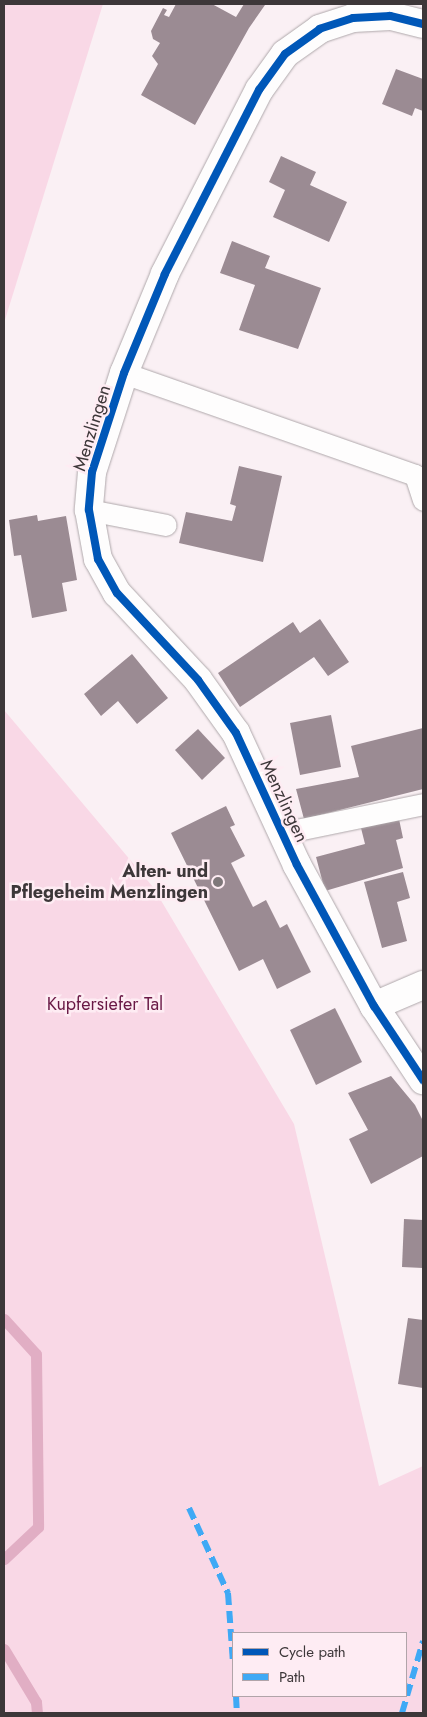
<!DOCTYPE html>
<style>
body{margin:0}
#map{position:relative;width:427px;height:1717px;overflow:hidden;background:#faf0f4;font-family:Jost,sans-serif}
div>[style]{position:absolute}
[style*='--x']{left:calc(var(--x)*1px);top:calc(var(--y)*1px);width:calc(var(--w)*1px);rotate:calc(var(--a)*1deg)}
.green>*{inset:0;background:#f9d8e6}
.stream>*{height:11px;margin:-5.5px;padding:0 5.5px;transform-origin:5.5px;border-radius:5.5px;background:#e1aec4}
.building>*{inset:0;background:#9b8b93}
.roads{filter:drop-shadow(0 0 1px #afa8ab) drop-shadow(0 0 1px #afa8ab)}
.service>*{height:21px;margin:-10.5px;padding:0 10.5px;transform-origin:10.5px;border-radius:10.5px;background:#fefdfd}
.minor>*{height:28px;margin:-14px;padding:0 14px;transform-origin:14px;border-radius:14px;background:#fefdfd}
.quiet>*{height:6px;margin-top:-3px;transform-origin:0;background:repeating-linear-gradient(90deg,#3fa9f5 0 12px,transparent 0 18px)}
.cycleway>*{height:8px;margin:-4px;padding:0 4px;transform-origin:4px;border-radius:4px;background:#0057b8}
.dots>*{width:14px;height:14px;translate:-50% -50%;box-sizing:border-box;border:2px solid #feecf3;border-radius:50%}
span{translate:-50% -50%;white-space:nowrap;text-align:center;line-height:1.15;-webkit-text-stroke:5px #feecf3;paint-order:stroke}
.street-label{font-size:18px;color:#3d3739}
.poi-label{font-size:18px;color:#3d3739;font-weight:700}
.right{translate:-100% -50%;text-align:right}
.park-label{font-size:18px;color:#691845}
.frame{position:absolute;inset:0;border:5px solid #3d3739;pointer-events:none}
.legend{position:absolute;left:232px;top:1632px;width:175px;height:65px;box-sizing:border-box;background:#feecf3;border:1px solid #b1a4a9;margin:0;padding:6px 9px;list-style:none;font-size:15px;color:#3d3739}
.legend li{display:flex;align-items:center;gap:10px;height:25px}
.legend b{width:25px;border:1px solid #b1a4a9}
</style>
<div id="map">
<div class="green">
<i style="clip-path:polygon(4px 4px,103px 4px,4px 323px)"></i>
<i style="clip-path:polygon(evenodd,4px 710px,153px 887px,294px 1124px,379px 1486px,423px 1466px,423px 1713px,4px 1713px,4px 710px,233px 1633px,406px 1633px,406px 1696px,233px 1696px,233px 1633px)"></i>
</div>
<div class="stream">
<i style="--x:4;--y:1319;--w:47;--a:47.6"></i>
<i style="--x:36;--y:1354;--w:173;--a:89.3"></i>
<i style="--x:38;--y:1527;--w:47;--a:136.7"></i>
<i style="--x:4;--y:1649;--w:62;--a:58.9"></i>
<i style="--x:36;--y:1702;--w:11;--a:85"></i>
</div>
<div class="building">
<i style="clip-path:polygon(176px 4px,212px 4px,236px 17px,244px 4px,265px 5px,249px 28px,195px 125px,141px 95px,158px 64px,152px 56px,160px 43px,153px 39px,151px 31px,163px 8px,167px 10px,164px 15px,169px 17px)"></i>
<i style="clip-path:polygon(396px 69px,423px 79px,423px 111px,415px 108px,412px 116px,382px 104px)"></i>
<i style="clip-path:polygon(281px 156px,316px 172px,310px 185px,347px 202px,329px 242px,273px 217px,285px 190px,269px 182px)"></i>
<i style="clip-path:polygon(232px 241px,270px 256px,265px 268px,321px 288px,298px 349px,239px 330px,255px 285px,220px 273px)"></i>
<i style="clip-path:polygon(239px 466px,282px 476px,263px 562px,179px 543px,186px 512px,232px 521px,236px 506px,230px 504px)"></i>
<i style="clip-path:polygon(37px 515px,38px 521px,66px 516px,77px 580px,62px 583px,67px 611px,32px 618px,21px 555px,14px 556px,9px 520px)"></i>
<i style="clip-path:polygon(320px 619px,349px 662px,328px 676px,314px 657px,240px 707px,218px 673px,293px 622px,300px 633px)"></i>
<i style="clip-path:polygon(132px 654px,168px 698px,137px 724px,118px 701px,101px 716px,84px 694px)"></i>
<i style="clip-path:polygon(331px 715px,341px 767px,300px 775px,290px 723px)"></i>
<i style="clip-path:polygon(423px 728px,423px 789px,304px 819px,296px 789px,359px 777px,351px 746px)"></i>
<i style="clip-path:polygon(198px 729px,225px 758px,202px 780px,175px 750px)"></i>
<i style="clip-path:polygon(226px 806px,235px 825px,230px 827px,245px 856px,231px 863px,253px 907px,266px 900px,280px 928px,287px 924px,311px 972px,277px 989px,263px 959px,239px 971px,171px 833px)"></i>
<i style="clip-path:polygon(399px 819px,403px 838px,396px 840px,403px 868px,325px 891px,316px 857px,365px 844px,361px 828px)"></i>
<i style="clip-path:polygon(403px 872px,410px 898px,397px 902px,407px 941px,382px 948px,364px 882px)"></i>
<i style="clip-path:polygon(335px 1008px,362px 1062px,316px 1085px,290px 1030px)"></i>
<i style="clip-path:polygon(391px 1076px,415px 1105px,423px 1121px,423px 1156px,371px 1184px,349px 1139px,368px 1130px,348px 1093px)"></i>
<i style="clip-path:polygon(404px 1219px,423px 1220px,423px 1268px,402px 1267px)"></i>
<i style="clip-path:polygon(408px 1318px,423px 1320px,423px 1388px,398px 1384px)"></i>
</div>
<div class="roads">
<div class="service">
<i style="--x:124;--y:373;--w:308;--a:19.3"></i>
<i style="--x:415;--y:475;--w:26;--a:72"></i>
<i style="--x:89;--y:510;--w:78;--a:11"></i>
<i style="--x:282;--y:833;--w:144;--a:-11.6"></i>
</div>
<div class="minor">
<i style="--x:423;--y:24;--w:34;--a:-166"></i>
<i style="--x:390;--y:16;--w:37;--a:177"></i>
<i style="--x:353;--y:18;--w:35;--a:162"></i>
<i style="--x:320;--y:29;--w:43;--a:144.5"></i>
<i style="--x:285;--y:54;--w:44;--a:125.8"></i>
<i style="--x:259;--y:90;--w:207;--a:117.1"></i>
<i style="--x:165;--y:274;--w:107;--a:112.5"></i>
<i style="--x:124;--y:373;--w:104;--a:107.9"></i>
<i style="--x:92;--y:472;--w:38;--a:95"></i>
<i style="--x:89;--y:510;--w:50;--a:79.6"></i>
<i style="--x:98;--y:559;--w:39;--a:61"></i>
<i style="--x:117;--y:593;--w:119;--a:47"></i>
<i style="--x:198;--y:680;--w:65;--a:54.4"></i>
<i style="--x:236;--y:733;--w:145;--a:65.2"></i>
<i style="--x:297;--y:865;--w:161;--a:61.4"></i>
<i style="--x:374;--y:1006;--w:89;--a:56.5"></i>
<i style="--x:374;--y:1006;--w:53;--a:-23.2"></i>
</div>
</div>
<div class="quiet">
<i style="--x:189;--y:1508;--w:94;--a:65.4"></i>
<i style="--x:228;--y:1593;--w:69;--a:85.9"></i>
<i style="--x:236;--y:1696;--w:17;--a:87"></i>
<i style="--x:402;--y:1713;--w:75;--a:-73.7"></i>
</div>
<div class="cycleway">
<i style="--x:423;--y:24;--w:34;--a:-166"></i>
<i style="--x:390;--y:16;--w:37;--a:177"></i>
<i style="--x:353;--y:18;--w:35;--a:162"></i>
<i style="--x:320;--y:29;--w:43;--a:144.5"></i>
<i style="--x:285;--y:54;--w:44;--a:125.8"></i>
<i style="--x:259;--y:90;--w:207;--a:117.1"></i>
<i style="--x:165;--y:274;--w:107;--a:112.5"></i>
<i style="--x:124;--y:373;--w:104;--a:107.9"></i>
<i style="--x:92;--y:472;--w:38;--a:95"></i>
<i style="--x:89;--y:510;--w:50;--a:79.6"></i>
<i style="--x:98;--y:559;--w:39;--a:61"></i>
<i style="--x:117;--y:593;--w:119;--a:47"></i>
<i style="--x:198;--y:680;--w:65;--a:54.4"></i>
<i style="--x:236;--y:733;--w:145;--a:65.2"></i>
<i style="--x:297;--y:865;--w:161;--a:61.4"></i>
<i style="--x:374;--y:1006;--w:89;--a:56.5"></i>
</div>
<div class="dots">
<i style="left:218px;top:882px;background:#7f787a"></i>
</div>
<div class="street-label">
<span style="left:92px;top:428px;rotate:-73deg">Menzlingen</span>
<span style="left:284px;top:801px;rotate:65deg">Menzlingen</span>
</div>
<div class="poi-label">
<span class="right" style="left:208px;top:882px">Alten- und<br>Pflegeheim Menzlingen</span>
</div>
<div class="park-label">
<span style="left:105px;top:1004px">Kupfersiefer Tal</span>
</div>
<div class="frame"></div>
<ul class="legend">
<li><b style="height:6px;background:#0057b8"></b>Cycle path</li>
<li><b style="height:6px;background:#3fa9f5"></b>Path</li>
</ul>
</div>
